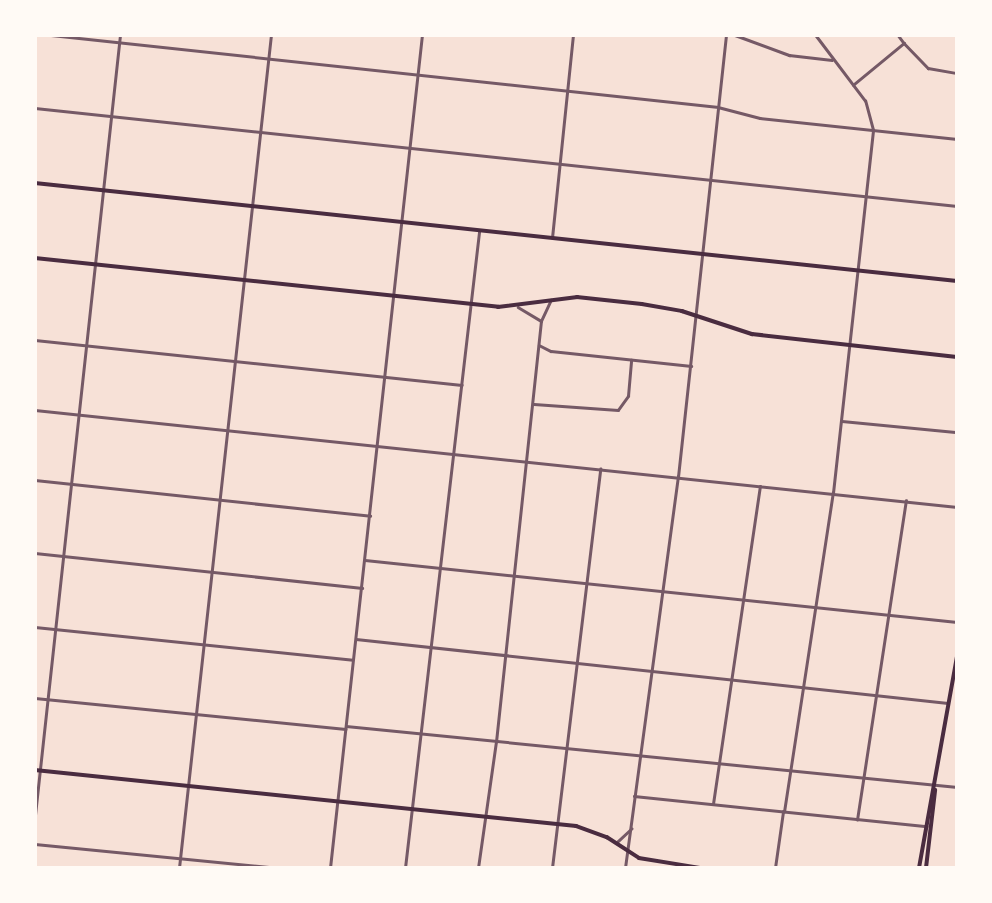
<!DOCTYPE html>
<style>
body{margin:0}
#map{position:relative;width:992px;height:903px;overflow:hidden;background:#f7e1d7;font-family:Commissioner,sans-serif}
div>[style]{position:absolute}
[style*='--x']{left:calc(var(--x)*1px);top:calc(var(--y)*1px);width:calc(var(--w)*1px);rotate:calc(var(--a)*1deg)}
.minor>*{height:2.5px;margin:-1.25px;padding:0 1.25px;transform-origin:1.25px;border-radius:1.25px;background:#755966}
.tertiary>*{height:2.5px;margin:-1.25px;padding:0 1.25px;transform-origin:1.25px;border-radius:1.25px;background:#755966}
.secondary>*{height:3.5px;margin:-1.75px;padding:0 1.75px;transform-origin:1.75px;border-radius:1.75px;background:#4a2c40}
.primary>*{height:3.5px;margin:-1.75px;padding:0 1.75px;transform-origin:1.75px;border-radius:1.75px;background:#4a2c40}
span{translate:-50% -50%;white-space:nowrap;text-align:center;line-height:1.15;-webkit-text-stroke:5px #fffaf5;paint-order:stroke}
.frame{position:absolute;inset:0;border:37px solid #fffaf5;pointer-events:none}
</style>
<div id="map">
<div class="minor">
<i style="--x:51;--y:35;--w:671;--a:6.16"></i>
<i style="--x:718;--y:107;--w:43;--a:14.7"></i>
<i style="--x:760;--y:118;--w:198;--a:6.1"></i>
<i style="--x:735;--y:35;--w:58;--a:20.3"></i>
<i style="--x:789;--y:55;--w:43;--a:6.6"></i>
<i style="--x:898;--y:35;--w:10;--a:53"></i>
<i style="--x:853;--y:85;--w:66;--a:-39.5"></i>
<i style="--x:904;--y:43;--w:35;--a:46"></i>
<i style="--x:928;--y:68;--w:29;--a:10"></i>
<i style="--x:35;--y:108;--w:927;--a:6.07"></i>
<i style="--x:552;--y:238;--w:204;--a:-84.1"></i>
<i style="--x:35;--y:340;--w:429;--a:6"></i>
<i style="--x:539;--y:345;--w:13;--a:27"></i>
<i style="--x:551;--y:351;--w:141;--a:6.1"></i>
<i style="--x:534;--y:404;--w:84;--a:4.1"></i>
<i style="--x:618;--y:410;--w:17;--a:-54"></i>
<i style="--x:628;--y:396;--w:36;--a:-85"></i>
<i style="--x:35;--y:410;--w:927;--a:6.01"></i>
<i style="--x:842;--y:421;--w:116;--a:5.5"></i>
<i style="--x:35;--y:480;--w:337;--a:6.1"></i>
<i style="--x:35;--y:553;--w:329;--a:6.1"></i>
<i style="--x:365;--y:560;--w:595;--a:5.98"></i>
<i style="--x:35;--y:627;--w:319;--a:5.9"></i>
<i style="--x:356;--y:639;--w:595;--a:6.17"></i>
<i style="--x:35;--y:698;--w:312;--a:5.7"></i>
<i style="--x:346;--y:726;--w:614;--a:5.7"></i>
<i style="--x:634;--y:796;--w:294;--a:5.9"></i>
<i style="--x:713;--y:804;--w:321;--a:-81.6"></i>
<i style="--x:784;--y:812;--w:323;--a:-81.3"></i>
<i style="--x:833;--y:493;--w:365;--a:-83.7"></i>
<i style="--x:873;--y:130;--w:30;--a:-105"></i>
<i style="--x:865;--y:101;--w:83;--a:-127.1"></i>
<i style="--x:35;--y:815;--w:785;--a:-83.78"></i>
<i style="--x:857;--y:820;--w:323;--a:-81.3"></i>
<i style="--x:616;--y:843;--w:21;--a:-43"></i>
<i style="--x:35;--y:844;--w:245;--a:5.6"></i>
<i style="--x:179;--y:868;--w:838;--a:-83.7"></i>
<i style="--x:405;--y:868;--w:640;--a:-83.36"></i>
<i style="--x:478;--y:868;--w:127;--a:-81.9"></i>
<i style="--x:496;--y:742;--w:422;--a:-83.9"></i>
<i style="--x:552;--y:868;--w:402;--a:-83.1"></i>
<i style="--x:625;--y:868;--w:395;--a:-82.3"></i>
<i style="--x:678;--y:477;--w:445;--a:-83.8"></i>
<i style="--x:775;--y:868;--w:57;--a:-81.9"></i>
</div>
<div class="tertiary">
<i style="--x:518;--y:307;--w:27;--a:31"></i>
<i style="--x:541;--y:321;--w:23;--a:-65"></i>
<i style="--x:330;--y:868;--w:838;--a:-83.7"></i>
</div>
<div class="secondary">
<i style="--x:35;--y:770;--w:544;--a:5.91"></i>
<i style="--x:576;--y:826;--w:33;--a:20"></i>
<i style="--x:607;--y:837;--w:38;--a:33"></i>
<i style="--x:639;--y:858;--w:63;--a:9.2"></i>
</div>
<div class="primary">
<i style="--x:35;--y:183;--w:927;--a:6.07"></i>
<i style="--x:35;--y:258;--w:466;--a:6"></i>
<i style="--x:498;--y:307;--w:80;--a:-7.2"></i>
<i style="--x:577;--y:297;--w:65;--a:6.1"></i>
<i style="--x:642;--y:304;--w:41;--a:9.9"></i>
<i style="--x:682;--y:311;--w:74;--a:18.2"></i>
<i style="--x:752;--y:334;--w:206;--a:6.4"></i>
<i style="--x:919;--y:868;--w:214;--a:-79.8"></i>
<i style="--x:926;--y:868;--w:78;--a:-83.3"></i>
</div>
<div class="frame"></div>
</div>
